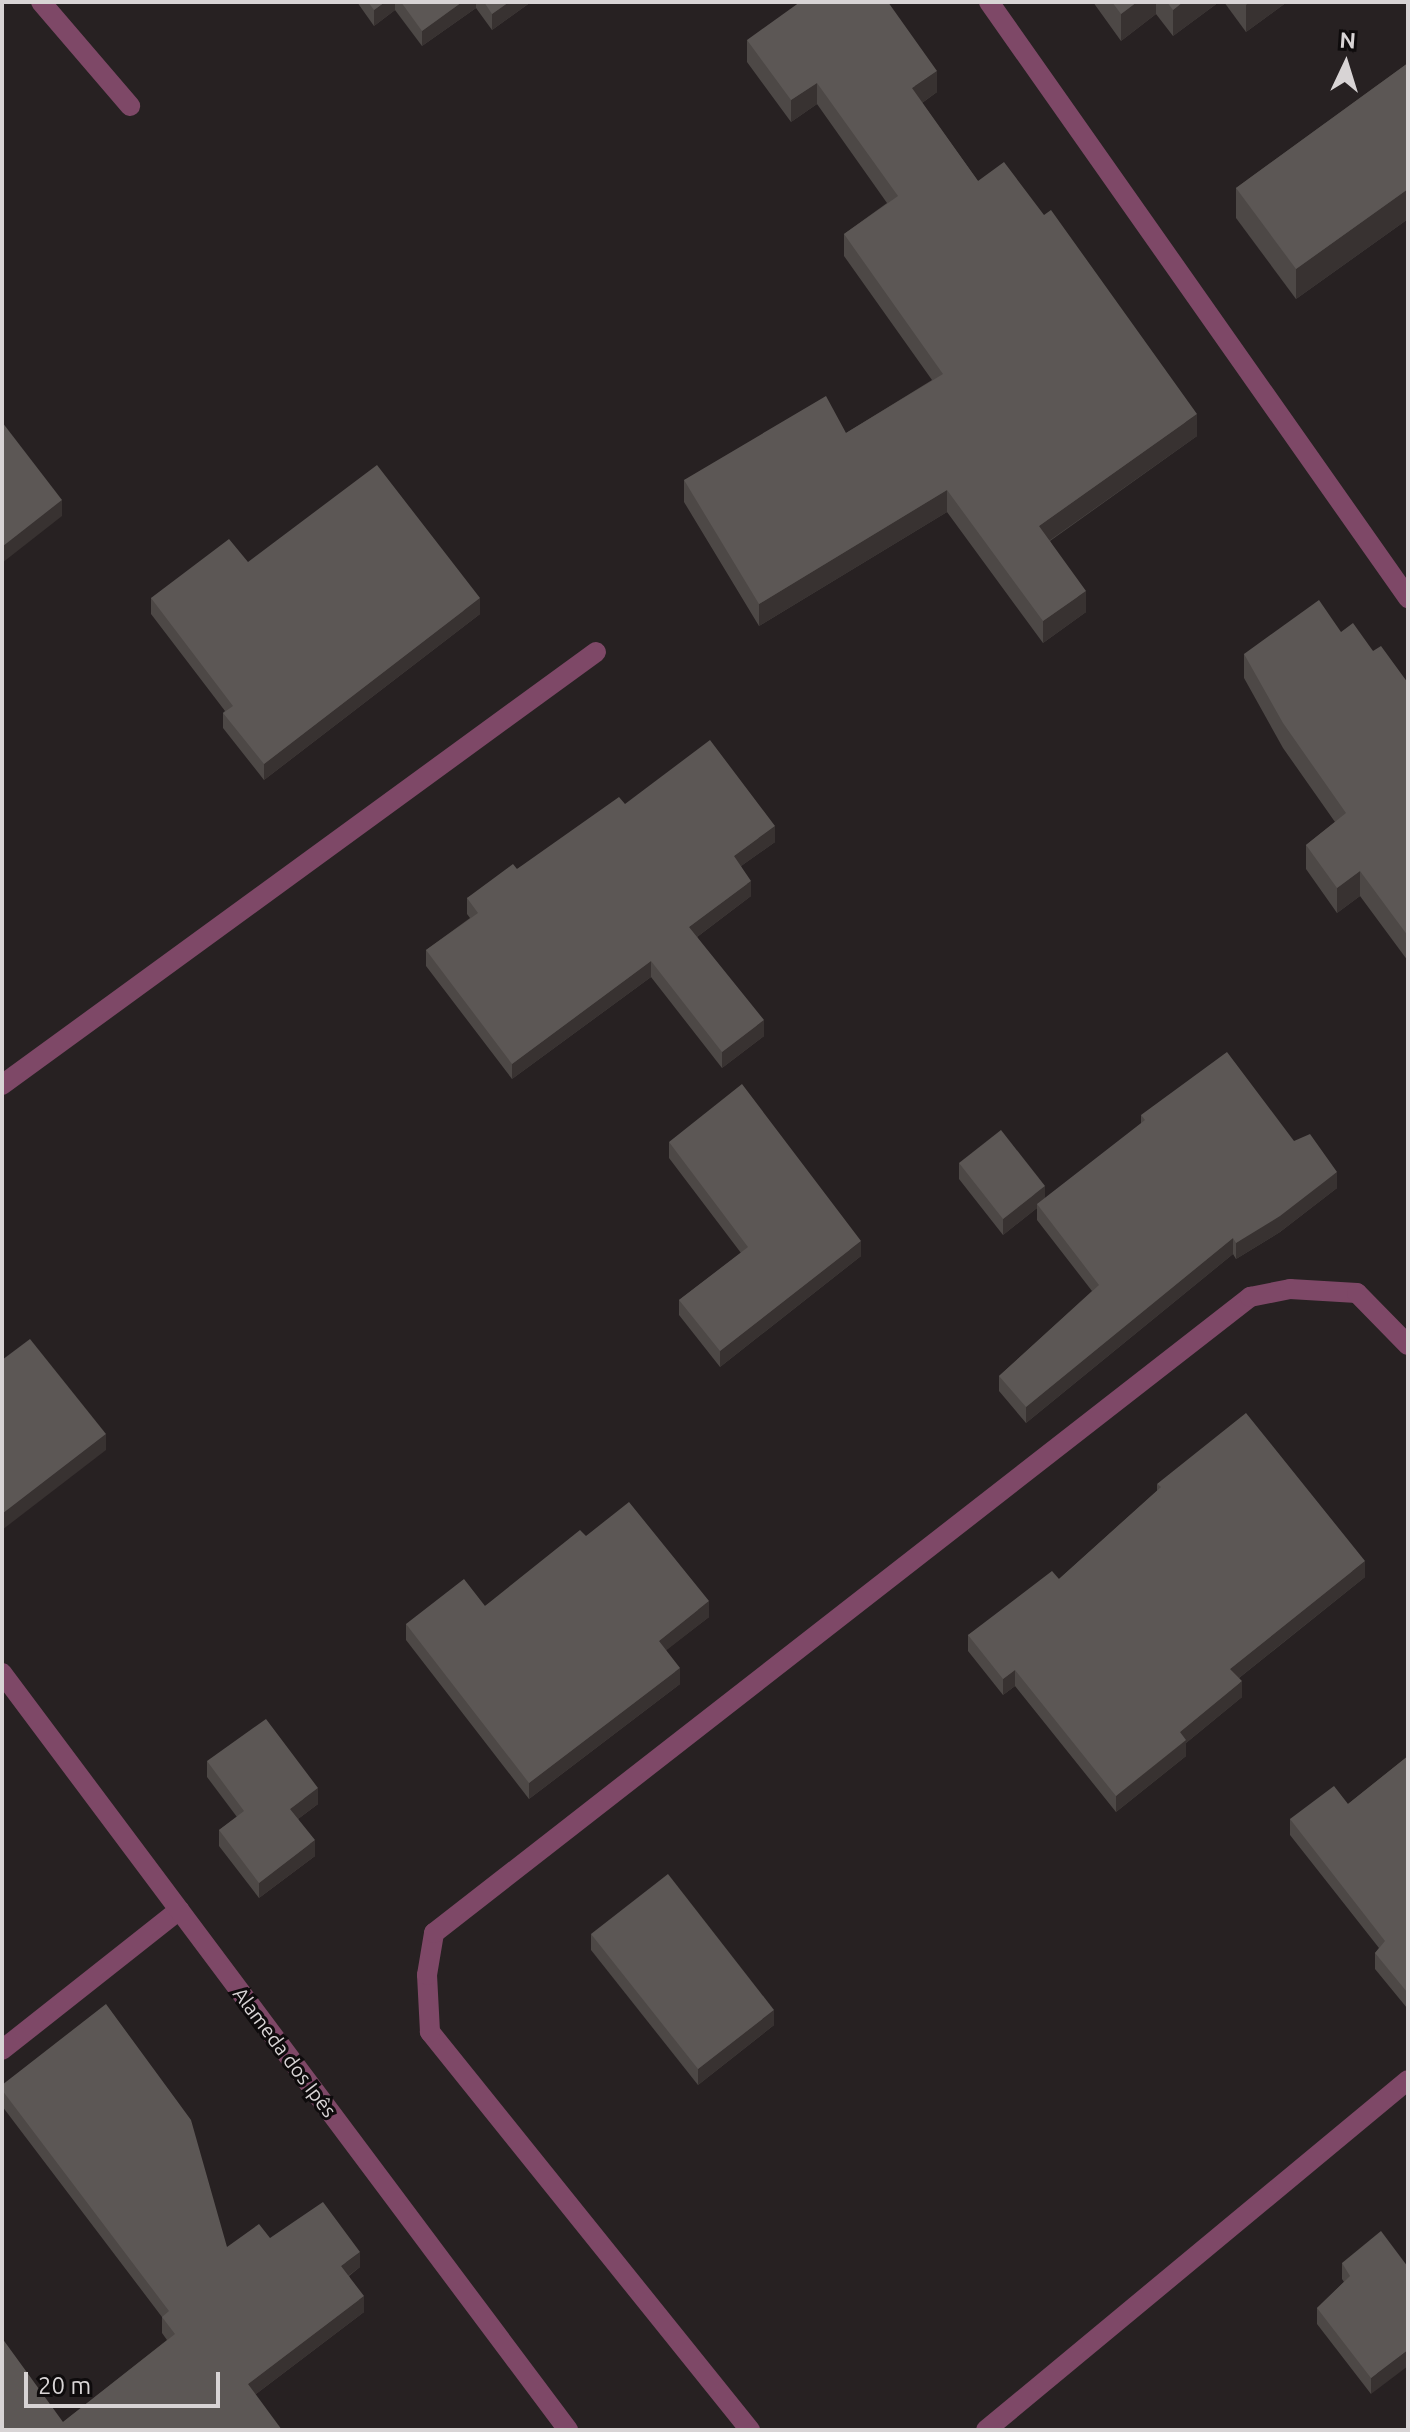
<!DOCTYPE html>
<meta charset="utf-8">
<style>
body{margin:0}
#map{position:relative;width:1410px;height:2432px;overflow:hidden;background:#272122;font-family:Ubuntu,sans-serif}
div>[style]{position:absolute}
[style*='--x']{left:calc(var(--x)*1px);top:calc(var(--y)*1px);width:calc(var(--w)*1px);rotate:calc(var(--a)*1deg)}
.service>*{height:20px;margin:-10px;padding:0 10px;transform-origin:10px;border-radius:10px;background:#7e4867}
.minor>*{height:20px;margin:-10px;padding:0 10px;transform-origin:10px;border-radius:10px;background:#7e4867}
.tertiary>*{height:20px;margin:-10px;padding:0 10px;transform-origin:10px;border-radius:10px;background:#7e4867}
.wall>*{inset:0;background:#4d4846}
.shaded-wall>*{inset:0;background:#383231}
.building>*{inset:0;background:#5c5755}
span{translate:-50% -50%;white-space:nowrap;text-align:center;line-height:1.15;-webkit-text-stroke:6px #0e0b0c;paint-order:stroke}
.street-label{font-size:20px;color:#d8d4d5}
.frame{position:absolute;inset:0;border:4px solid #d8d4d5;pointer-events:none}
.north{position:absolute;left:1306px;top:24px;width:80px;height:80px;-webkit-text-stroke:6px #0e0b0c;paint-order:stroke;rotate:4deg;font-size:22px;font-weight:700;line-height:32px;text-align:center;color:#d8d4d5}
.north::after{content:'';display:block;margin:auto;width:28px;height:36px;background:#d8d4d5;clip-path:polygon(50% 0,100% 100%,50% 72%,0 100%)}
.scale{position:absolute;left:24px;top:2372px;width:196px;height:36px;box-sizing:border-box;border:4px solid #d8d4d5;border-top:0;padding-left:10px;font-size:24px;line-height:28px;white-space:nowrap;color:#d8d4d5;-webkit-text-stroke:6px #0e0b0c;paint-order:stroke}
</style>
<div id="map">
<div class="service">
<i style="--x:989;--y:2;--w:729;--a:54.89"></i>
</div>
<div class="minor">
<i style="--x:41;--y:2;--w:137;--a:49.4"></i>
<i style="--x:2;--y:1085;--w:735;--a:-36.09"></i>
<i style="--x:2;--y:2050;--w:226;--a:-38.3"></i>
<i style="--x:750;--y:2430;--w:511;--a:-128.8"></i>
<i style="--x:430;--y:2032;--w:57;--a:-93"></i>
<i style="--x:427;--y:1975;--w:43;--a:-80.5"></i>
<i style="--x:434;--y:1933;--w:1035;--a:-37.93"></i>
<i style="--x:1250;--y:1297;--w:41;--a:-11.3"></i>
<i style="--x:1290;--y:1289;--w:67;--a:3.4"></i>
<i style="--x:1357;--y:1293;--w:73;--a:45.6"></i>
<i style="--x:986;--y:2430;--w:548;--a:-39.67"></i>
</div>
<div class="tertiary">
<i style="--x:2;--y:1673;--w:945;--a:53.21"></i>
</div>
<div class="wall">
<i style="clip-path:polygon(357px 2px,531px 2px,492px 30px,476px 8px,422px 46px,395px 10px,374px 26px)"></i>
<i style="clip-path:polygon(1093px 2px,1219px 2px,1173px 36px,1156px 14px,1121px 41px)"></i>
<i style="clip-path:polygon(1224px 2px,1287px 2px,1246px 32px)"></i>
<i style="clip-path:polygon(747px 40px,937px 92px,922px 103px,978px 181px,1197px 436px,1050px 541px,1086px 612px,1043px 643px,947px 512px,759px 626px,684px 502px,684px 480px,846px 433px,932px 380px,844px 256px,844px 234px,887px 203px,817px 104px,791px 122px,747px 62px)"></i>
<i style="clip-path:polygon(1408px 63px,1408px 219px,1296px 299px,1236px 218px,1236px 188px)"></i>
<i style="clip-path:polygon(248px 562px,480px 614px,264px 780px,223px 728px,223px 713px,225px 711px,151px 614px,151px 598px)"></i>
<i style="clip-path:polygon(1341px 632px,1373px 651px,1408px 683px,1408px 961px,1360px 896px,1337px 913px,1306px 869px,1306px 845px,1335px 822px,1283px 748px,1244px 678px,1244px 654px)"></i>
<i style="clip-path:polygon(625px 804px,775px 842px,741px 866px,751px 896px,697px 937px,764px 1036px,722px 1068px,651px 977px,512px 1079px,426px 966px,426px 950px,470px 918px,467px 914px,467px 898px,517px 869px)"></i>
<i style="clip-path:polygon(1141px 1115px,1294px 1141px,1337px 1188px,1280px 1232px,1236px 1259px,1233px 1254px,1026px 1423px,999px 1391px,999px 1376px,1092px 1291px,1037px 1220px,1037px 1208px,1003px 1235px,959px 1179px,959px 1163px,1045px 1199px,1141px 1124px)"></i>
<i style="clip-path:polygon(669px 1142px,861px 1256px,720px 1367px,679px 1315px,679px 1300px,741px 1253px,669px 1158px)"></i>
<i style="clip-path:polygon(1157px 1484px,1365px 1577px,1239px 1678px,1242px 1697px,1186px 1743px,1186px 1756px,1116px 1812px,1015px 1686px,1003px 1695px,968px 1651px,968px 1635px,1059px 1579px,1157px 1491px)"></i>
<i style="clip-path:polygon(586px 1536px,709px 1617px,666px 1650px,680px 1684px,529px 1799px,406px 1640px,406px 1624px,485px 1606px)"></i>
<i style="clip-path:polygon(1408px 1756px,1407px 2008px,1375px 1969px,1375px 1953px,1379px 1948px,1290px 1835px,1290px 1819px,1348px 1804px)"></i>
<i style="clip-path:polygon(207px 1761px,318px 1804px,298px 1819px,315px 1856px,259px 1898px,219px 1846px,219px 1830px,237px 1817px,207px 1777px)"></i>
<i style="clip-path:polygon(591px 1934px,774px 2025px,698px 2085px,591px 1950px)"></i>
<i style="clip-path:polygon(2px 2085px,227px 2247px,270px 2238px,360px 2267px,349px 2276px,364px 2312px,256px 2394px,63px 2422px,167px 2340px,162px 2333px,162px 2317px,2px 2106px)"></i>
<i style="clip-path:polygon(1342px 2263px,1408px 2267px,1371px 2394px,1317px 2324px,1317px 2308px,1344px 2282px,1342px 2279px)"></i>
</div>
<div class="shaded-wall">
<i style="clip-path:polygon(385px 2px,395px 2px,395px 10px,374px 26px,374px 10px)"></i>
<i style="clip-path:polygon(462px 2px,476px 2px,476px 8px,422px 46px,422px 31px)"></i>
<i style="clip-path:polygon(509px 2px,531px 2px,492px 30px,492px 14px)"></i>
<i style="clip-path:polygon(1137px 2px,1156px 2px,1156px 14px,1121px 41px,1121px 14px)"></i>
<i style="clip-path:polygon(1183px 2px,1219px 2px,1173px 36px,1173px 10px)"></i>
<i style="clip-path:polygon(1250px 2px,1287px 2px,1246px 32px,1246px 5px)"></i>
<i style="clip-path:polygon(937px 71px,937px 92px,912px 110px,912px 88px)"></i>
<i style="clip-path:polygon(817px 83px,817px 104px,791px 122px,791px 100px)"></i>
<i style="clip-path:polygon(1408px 189px,1408px 219px,1296px 299px,1296px 269px)"></i>
<i style="clip-path:polygon(1197px 414px,1197px 436px,1039px 548px,1039px 526px)"></i>
<i style="clip-path:polygon(947px 490px,947px 512px,759px 626px,759px 604px)"></i>
<i style="clip-path:polygon(62px 500px,62px 516px,2px 563px,2px 547px)"></i>
<i style="clip-path:polygon(1086px 591px,1086px 612px,1043px 643px,1043px 621px)"></i>
<i style="clip-path:polygon(480px 598px,480px 614px,264px 780px,264px 764px)"></i>
<i style="clip-path:polygon(775px 826px,775px 842px,734px 871px,734px 856px)"></i>
<i style="clip-path:polygon(1360px 871px,1360px 896px,1337px 913px,1337px 888px)"></i>
<i style="clip-path:polygon(751px 881px,751px 896px,689px 943px,689px 927px)"></i>
<i style="clip-path:polygon(651px 961px,651px 977px,512px 1079px,512px 1064px)"></i>
<i style="clip-path:polygon(764px 1020px,764px 1036px,722px 1068px,722px 1052px)"></i>
<i style="clip-path:polygon(1337px 1172px,1337px 1188px,1280px 1232px,1236px 1259px,1236px 1243px)"></i>
<i style="clip-path:polygon(1045px 1186px,1045px 1202px,1037px 1204px,1037px 1208px,1003px 1235px,1003px 1219px)"></i>
<i style="clip-path:polygon(1233px 1238px,1233px 1254px,1026px 1423px,1026px 1407px)"></i>
<i style="clip-path:polygon(861px 1241px,861px 1256px,720px 1367px,720px 1351px)"></i>
<i style="clip-path:polygon(106px 1434px,106px 1450px,2px 1530px,2px 1514px)"></i>
<i style="clip-path:polygon(1365px 1561px,1365px 1577px,1230px 1685px,1230px 1669px)"></i>
<i style="clip-path:polygon(709px 1601px,709px 1617px,659px 1656px,659px 1641px)"></i>
<i style="clip-path:polygon(680px 1668px,680px 1684px,529px 1799px,529px 1783px)"></i>
<i style="clip-path:polygon(1015px 1670px,1015px 1686px,1003px 1695px,1003px 1679px)"></i>
<i style="clip-path:polygon(1242px 1681px,1242px 1697px,1186px 1743px,1186px 1756px,1116px 1812px,1116px 1796px,1180px 1732px)"></i>
<i style="clip-path:polygon(318px 1788px,318px 1804px,290px 1825px,290px 1809px)"></i>
<i style="clip-path:polygon(315px 1840px,315px 1856px,259px 1898px,259px 1883px)"></i>
<i style="clip-path:polygon(774px 2010px,774px 2025px,698px 2085px,698px 2069px)"></i>
<i style="clip-path:polygon(360px 2252px,360px 2267px,341px 2281px,341px 2266px)"></i>
<i style="clip-path:polygon(364px 2296px,364px 2312px,248px 2400px,248px 2384px)"></i>
<i style="clip-path:polygon(1408px 2350px,1408px 2366px,1371px 2394px,1371px 2378px)"></i>
</div>
<div class="building">
<i style="clip-path:polygon(368px 2px,385px 2px,374px 10px)"></i>
<i style="clip-path:polygon(401px 2px,462px 2px,422px 31px)"></i>
<i style="clip-path:polygon(484px 2px,509px 2px,492px 14px)"></i>
<i style="clip-path:polygon(800px 2px,888px 2px,937px 71px,912px 88px,978px 181px,1004px 162px,1044px 215px,1051px 210px,1197px 414px,1039px 526px,1086px 591px,1043px 621px,947px 490px,759px 604px,684px 480px,826px 396px,846px 433px,943px 374px,844px 234px,898px 196px,817px 83px,791px 100px,747px 40px)"></i>
<i style="clip-path:polygon(1112px 2px,1137px 2px,1121px 14px)"></i>
<i style="clip-path:polygon(1167px 2px,1183px 2px,1173px 10px)"></i>
<i style="clip-path:polygon(1408px 63px,1408px 189px,1296px 269px,1236px 188px)"></i>
<i style="clip-path:polygon(2px 422px,62px 500px,2px 547px)"></i>
<i style="clip-path:polygon(377px 465px,480px 598px,264px 764px,223px 713px,233px 706px,151px 598px,229px 539px,248px 562px)"></i>
<i style="clip-path:polygon(1319px 600px,1341px 632px,1353px 623px,1373px 651px,1381px 646px,1408px 683px,1408px 936px,1360px 871px,1337px 888px,1306px 845px,1346px 813px,1283px 723px,1244px 654px)"></i>
<i style="clip-path:polygon(710px 740px,775px 826px,734px 856px,751px 881px,689px 927px,764px 1020px,722px 1052px,651px 961px,512px 1064px,426px 950px,478px 913px,467px 898px,513px 864px,517px 869px,619px 797px,625px 804px)"></i>
<i style="clip-path:polygon(1227px 1052px,1294px 1141px,1310px 1134px,1337px 1172px,1280px 1216px,1236px 1243px,1233px 1238px,1026px 1407px,999px 1376px,1099px 1285px,1037px 1204px,1145px 1120px,1141px 1115px)"></i>
<i style="clip-path:polygon(742px 1084px,861px 1241px,720px 1351px,679px 1300px,748px 1247px,669px 1142px)"></i>
<i style="clip-path:polygon(1001px 1130px,1045px 1186px,1003px 1219px,959px 1163px)"></i>
<i style="clip-path:polygon(30px 1339px,106px 1434px,2px 1514px,2px 1360px)"></i>
<i style="clip-path:polygon(1246px 1413px,1365px 1561px,1230px 1669px,1242px 1681px,1180px 1732px,1186px 1740px,1116px 1796px,1015px 1670px,1003px 1679px,968px 1635px,1052px 1571px,1059px 1579px,1161px 1487px,1157px 1484px)"></i>
<i style="clip-path:polygon(629px 1502px,709px 1601px,659px 1641px,680px 1668px,529px 1783px,406px 1624px,464px 1579px,485px 1606px,580px 1530px,586px 1536px)"></i>
<i style="clip-path:polygon(266px 1719px,318px 1788px,290px 1809px,315px 1840px,259px 1883px,219px 1830px,244px 1811px,207px 1761px)"></i>
<i style="clip-path:polygon(1408px 1756px,1408px 1991px,1407px 1992px,1375px 1953px,1385px 1941px,1290px 1819px,1334px 1786px,1348px 1804px)"></i>
<i style="clip-path:polygon(668px 1874px,774px 2010px,698px 2069px,591px 1934px)"></i>
<i style="clip-path:polygon(106px 2004px,191px 2120px,227px 2247px,259px 2224px,270px 2238px,323px 2202px,360px 2252px,341px 2266px,364px 2296px,248px 2384px,282px 2430px,2px 2430px,2px 2338px,63px 2422px,175px 2334px,162px 2317px,169px 2311px,2px 2090px,2px 2085px)"></i>
<i style="clip-path:polygon(1381px 2231px,1408px 2267px,1408px 2350px,1371px 2378px,1317px 2308px,1350px 2276px,1342px 2263px)"></i>
</div>
<div class="street-label">
<span style="left:285px;top:2052px;rotate:53deg">Alameda dos Ipês</span>
</div>
<div class="frame"></div>
<div class="north">N</div>
<div class="scale">20 m</div>
</div>
